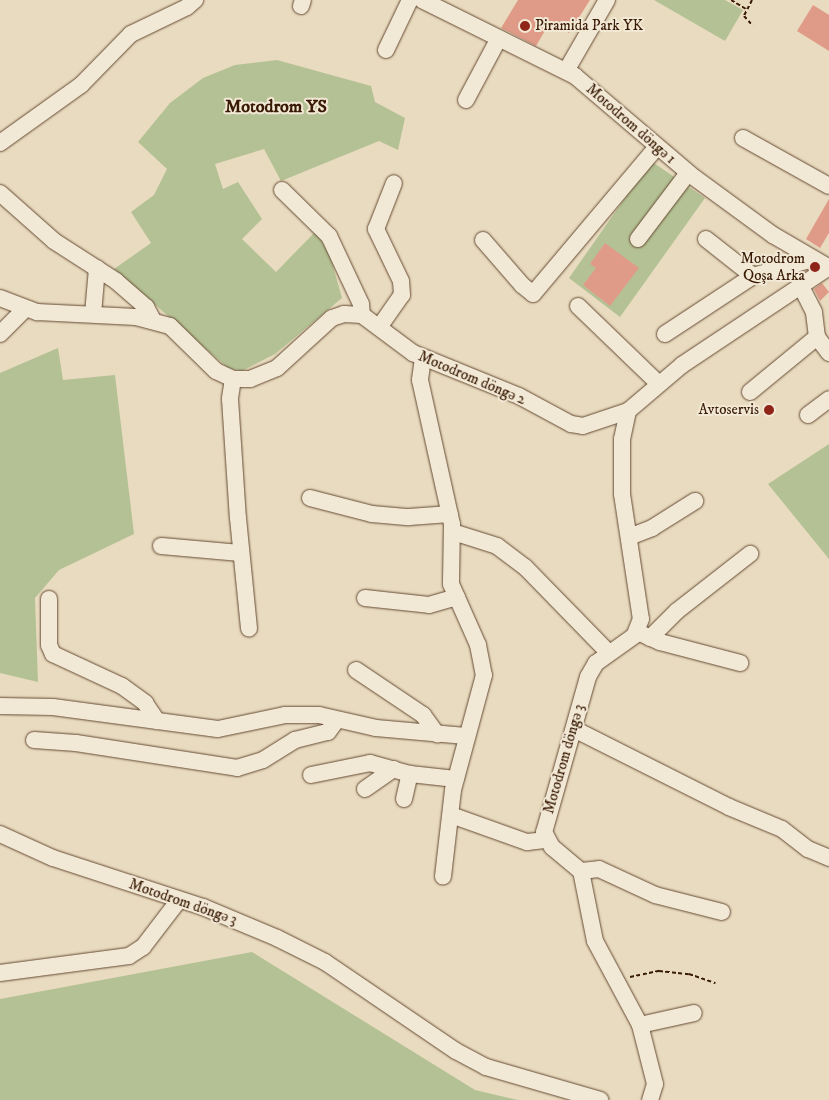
<!DOCTYPE html>
<meta charset="utf-8">
<style>
body{margin:0}
#map{position:relative;width:829px;height:1100px;overflow:hidden;background:#e9dbbf;font-family:"IM FELL DW Pica",serif}
div>[style]{position:absolute}
[style*='--x']{left:calc(var(--x)*1px);top:calc(var(--y)*1px);width:calc(var(--w)*1px);rotate:calc(var(--a)*1deg)}
.green>*{inset:0;background:#b4c194}
.building>*{inset:0;background:#e09b88}
.path>*{height:2px;margin-top:-1px;transform-origin:0;background:repeating-linear-gradient(90deg,#391a04 0 4px,transparent 0 6.5px)}
.roads{filter:drop-shadow(0 0 1px #654a33) drop-shadow(0 0 1px #654a33)}
.minor>*{height:16px;margin:-8px;padding:0 8px;transform-origin:8px;border-radius:8px;background:#f1e8d5}
.dots>*{width:14px;height:14px;translate:-50% -50%;box-sizing:border-box;border:2px solid #f1e8d5;border-radius:50%}
span{translate:-50% -50%;white-space:nowrap;text-align:center;line-height:1.15;-webkit-text-stroke:4px #f1e8d5;paint-order:stroke}
.poi-label{font-size:15px;color:#391a04}
.left{translate:0 -50%;text-align:left}
.right{translate:-100% -50%;text-align:right}
.street-label{font-size:15px;color:#391a04}
.quarter-label{font-size:18px;color:#391a04;font-weight:700}
</style>
<div id="map">
<div class="green">
<i style="clip-path:polygon(654px 0,725px 0,743px 10px,725px 41px)"></i>
<i style="clip-path:polygon(277px 60px,371px 86px,375px 102px,405px 118px,398px 150px,379px 141px,281px 181px,264px 149px,215px 164px,223px 189px,238px 182px,262px 219px,242px 239px,276px 272px,315px 232px,329px 252px,342px 298px,275px 354px,242px 371px,228px 368px,114px 269px,151px 243px,131px 212px,154px 195px,167px 169px,138px 142px,170px 103px,203px 78px,235px 65px)"></i>
<i style="clip-path:polygon(651px 161px,705px 198px,620px 317px,569px 278px)"></i>
<i style="clip-path:polygon(58px 348px,63px 380px,115px 375px,134px 534px,59px 570px,35px 598px,38px 682px,0 673px,0 373px)"></i>
<i style="clip-path:polygon(829px 444px,829px 559px,768px 484px)"></i>
<i style="clip-path:polygon(252px 952px,475px 1090px,518px 1100px,0 1100px,0 999px)"></i>
</div>
<div class="building">
<i style="clip-path:polygon(518px 0,590px 0,569px 33px,550px 22px,536px 46px,501px 28px)"></i>
<i style="clip-path:polygon(813px 5px,829px 15px,829px 51px,797px 31px)"></i>
<i style="clip-path:polygon(829px 199px,829px 233px,820px 248px,806px 239px)"></i>
<i style="clip-path:polygon(605px 243px,639px 268px,610px 306px,583px 285px,596px 268px,590px 264px)"></i>
<i style="clip-path:polygon(822px 283px,829px 292px,820px 301px,814px 289px)"></i>
</div>
<div class="path">
<i style="--x:731;--y:0;--w:17;--a:31"></i>
<i style="--x:752;--y:0;--w:18;--a:117"></i>
<i style="--x:744;--y:16;--w:13;--a:48"></i>
<i style="--x:630;--y:977;--w:30;--a:-12"></i>
<i style="--x:659;--y:971;--w:30;--a:6"></i>
<i style="--x:689;--y:974;--w:28;--a:19"></i>
</div>
<div class="roads">
<div class="minor">
<i style="--x:422;--y:0;--w:171;--a:26.4"></i>
<i style="--x:575;--y:76;--w:157;--a:40.4"></i>
<i style="--x:695;--y:178;--w:97;--a:36.2"></i>
<i style="--x:773;--y:235;--w:64;--a:30.2"></i>
<i style="--x:301;--y:6;--w:6;--a:-72"></i>
<i style="--x:386;--y:50;--w:55;--a:-64.4"></i>
<i style="--x:566;--y:71;--w:82;--a:-60"></i>
<i style="--x:466;--y:100;--w:70;--a:-62"></i>
<i style="--x:743;--y:138;--w:98;--a:29.2"></i>
<i style="--x:0;--y:143;--w:100;--a:-35.6"></i>
<i style="--x:81;--y:85;--w:71;--a:-45.6"></i>
<i style="--x:131;--y:34;--w:62;--a:-25.7"></i>
<i style="--x:187;--y:7;--w:11;--a:-41"></i>
<i style="--x:282;--y:190;--w:66;--a:44.4"></i>
<i style="--x:329;--y:236;--w:75;--a:64.8"></i>
<i style="--x:361;--y:304;--w:11;--a:85"></i>
<i style="--x:0;--y:193;--w:72;--a:41.6"></i>
<i style="--x:54;--y:241;--w:74;--a:32.8"></i>
<i style="--x:116;--y:281;--w:40;--a:41"></i>
<i style="--x:146;--y:307;--w:15;--a:62"></i>
<i style="--x:638;--y:239;--w:83;--a:-52.9"></i>
<i style="--x:706;--y:239;--w:60;--a:38.2"></i>
<i style="--x:483;--y:240;--w:60;--a:49.1"></i>
<i style="--x:522;--y:285;--w:14;--a:39"></i>
<i style="--x:533;--y:294;--w:191;--a:-49.9"></i>
<i style="--x:0;--y:298;--w:40;--a:21"></i>
<i style="--x:37;--y:312;--w:99;--a:2.9"></i>
<i style="--x:136;--y:317;--w:35;--a:15"></i>
<i style="--x:170;--y:326;--w:64;--a:44.4"></i>
<i style="--x:216;--y:371;--w:19;--a:25"></i>
<i style="--x:233;--y:379;--w:17;--a:0"></i>
<i style="--x:250;--y:379;--w:29;--a:-22"></i>
<i style="--x:277;--y:368;--w:74;--a:-42.3"></i>
<i style="--x:332;--y:318;--w:13;--a:-18"></i>
<i style="--x:344;--y:314;--w:18;--a:3"></i>
<i style="--x:362;--y:315;--w:64;--a:36.7"></i>
<i style="--x:413;--y:353;--w:114;--a:22.1"></i>
<i style="--x:519;--y:396;--w:59;--a:28.3"></i>
<i style="--x:571;--y:424;--w:12;--a:9"></i>
<i style="--x:583;--y:426;--w:47;--a:-18.4"></i>
<i style="--x:628;--y:411;--w:71;--a:-40.4"></i>
<i style="--x:682;--y:365;--w:177;--a:-33.7"></i>
<i style="--x:578;--y:306;--w:112;--a:43.9"></i>
<i style="--x:93;--y:314;--w:46;--a:-85"></i>
<i style="--x:380;--y:326;--w:38;--a:-55"></i>
<i style="--x:402;--y:295;--w:14;--a:-94"></i>
<i style="--x:401;--y:281;--w:58;--a:-115.7"></i>
<i style="--x:376;--y:229;--w:49;--a:-68.6"></i>
<i style="--x:0;--y:334;--w:35;--a:-45"></i>
<i style="--x:665;--y:334;--w:105;--a:-33.4"></i>
<i style="--x:753;--y:276;--w:62;--a:-15.8"></i>
<i style="--x:817;--y:337;--w:20;--a:53"></i>
<i style="--x:423;--y:358;--w:22;--a:98"></i>
<i style="--x:420;--y:380;--w:148;--a:77.5"></i>
<i style="--x:452;--y:524;--w:60;--a:91"></i>
<i style="--x:451;--y:584;--w:67;--a:66.1"></i>
<i style="--x:478;--y:645;--w:31;--a:79"></i>
<i style="--x:484;--y:675;--w:119;--a:105.1"></i>
<i style="--x:453;--y:790;--w:87;--a:96.6"></i>
<i style="--x:233;--y:379;--w:20;--a:99"></i>
<i style="--x:230;--y:399;--w:119;--a:86.2"></i>
<i style="--x:238;--y:518;--w:111;--a:84.3"></i>
<i style="--x:750;--y:392;--w:87;--a:-39.4"></i>
<i style="--x:817;--y:337;--w:25;--a:-97"></i>
<i style="--x:814;--y:312;--w:29;--a:-117"></i>
<i style="--x:628;--y:411;--w:29;--a:102"></i>
<i style="--x:622;--y:439;--w:55;--a:90"></i>
<i style="--x:622;--y:494;--w:126;--a:81.4"></i>
<i style="--x:641;--y:619;--w:18;--a:112"></i>
<i style="--x:634;--y:636;--w:47;--a:144.6"></i>
<i style="--x:596;--y:663;--w:16;--a:120"></i>
<i style="--x:588;--y:677;--w:161;--a:105.8"></i>
<i style="--x:544;--y:832;--w:17;--a:62"></i>
<i style="--x:552;--y:847;--w:38;--a:40"></i>
<i style="--x:581;--y:871;--w:71;--a:78.7"></i>
<i style="--x:595;--y:941;--w:95;--a:61.8"></i>
<i style="--x:640;--y:1025;--w:61;--a:75.7"></i>
<i style="--x:655;--y:1084;--w:17;--a:107"></i>
<i style="--x:808;--y:415;--w:26;--a:-37"></i>
<i style="--x:310;--y:498;--w:64;--a:14.5"></i>
<i style="--x:372;--y:514;--w:37;--a:5"></i>
<i style="--x:409;--y:517;--w:41;--a:-4.2"></i>
<i style="--x:453;--y:532;--w:46;--a:17.7"></i>
<i style="--x:497;--y:546;--w:35;--a:37"></i>
<i style="--x:525;--y:567;--w:120;--a:45.7"></i>
<i style="--x:629;--y:537;--w:25;--a:-21"></i>
<i style="--x:652;--y:528;--w:51;--a:-32.1"></i>
<i style="--x:161;--y:546;--w:80;--a:5"></i>
<i style="--x:365;--y:598;--w:64;--a:6.2"></i>
<i style="--x:429;--y:605;--w:29;--a:-16"></i>
<i style="--x:49;--y:599;--w:46;--a:90"></i>
<i style="--x:49;--y:645;--w:10;--a:66"></i>
<i style="--x:53;--y:654;--w:76;--a:24.9"></i>
<i style="--x:122;--y:686;--w:29;--a:36"></i>
<i style="--x:145;--y:703;--w:22;--a:56"></i>
<i style="--x:642;--y:634;--w:20;--a:24"></i>
<i style="--x:660;--y:642;--w:83;--a:14.7"></i>
<i style="--x:650;--y:638;--w:38;--a:-45"></i>
<i style="--x:677;--y:611;--w:93;--a:-38"></i>
<i style="--x:356;--y:670;--w:81;--a:33.9"></i>
<i style="--x:423;--y:715;--w:24;--a:54"></i>
<i style="--x:0;--y:706;--w:53;--a:1.1"></i>
<i style="--x:53;--y:707;--w:166;--a:7.6"></i>
<i style="--x:218;--y:729;--w:68;--a:-11.8"></i>
<i style="--x:285;--y:715;--w:34;--a:0"></i>
<i style="--x:319;--y:715;--w:58;--a:12.8"></i>
<i style="--x:376;--y:728;--w:90;--a:5.1"></i>
<i style="--x:574;--y:729;--w:174;--a:26.7"></i>
<i style="--x:729;--y:807;--w:57;--a:22.5"></i>
<i style="--x:782;--y:829;--w:33;--a:38"></i>
<i style="--x:808;--y:849;--w:23;--a:23"></i>
<i style="--x:34;--y:740;--w:42;--a:4.1"></i>
<i style="--x:76;--y:743;--w:163;--a:8.8"></i>
<i style="--x:237;--y:768;--w:27;--a:-17"></i>
<i style="--x:263;--y:760;--w:38;--a:-32"></i>
<i style="--x:295;--y:740;--w:34;--a:-14"></i>
<i style="--x:328;--y:732;--w:14;--a:-54"></i>
<i style="--x:311;--y:775;--w:60;--a:-11.5"></i>
<i style="--x:370;--y:763;--w:41;--a:15.4"></i>
<i style="--x:410;--y:774;--w:46;--a:6.2"></i>
<i style="--x:365;--y:789;--w:35;--a:-35"></i>
<i style="--x:404;--y:799;--w:26;--a:-77"></i>
<i style="--x:451;--y:815;--w:81;--a:19.6"></i>
<i style="--x:527;--y:842;--w:20;--a:-6"></i>
<i style="--x:0;--y:834;--w:58;--a:24.4"></i>
<i style="--x:53;--y:858;--w:158;--a:18.1"></i>
<i style="--x:203;--y:907;--w:80;--a:22.7"></i>
<i style="--x:277;--y:938;--w:54;--a:26.6"></i>
<i style="--x:325;--y:962;--w:158;--a:34.2"></i>
<i style="--x:456;--y:1051;--w:34;--a:28"></i>
<i style="--x:486;--y:1067;--w:119;--a:16.1"></i>
<i style="--x:581;--y:871;--w:18;--a:-6"></i>
<i style="--x:599;--y:869;--w:62;--a:24.9"></i>
<i style="--x:655;--y:895;--w:69;--a:14.2"></i>
<i style="--x:0;--y:973;--w:130;--a:-7.5"></i>
<i style="--x:129;--y:956;--w:17;--a:-33"></i>
<i style="--x:143;--y:947;--w:59;--a:-52.5"></i>
<i style="--x:640;--y:1025;--w:55;--a:-12.5"></i>
</div>
</div>
<div class="dots">
<i style="left:525px;top:26px;background:#8f2418"></i>
<i style="left:815px;top:267px;background:#8f2418"></i>
<i style="left:769px;top:410px;background:#8f2418"></i>
</div>
<div class="poi-label">
<span class="left" style="left:535px;top:26px">Piramida Park YK</span>
<span class="right" style="left:805px;top:267px">Motodrom<br>Qoşa Arka</span>
<span class="right" style="left:759px;top:410px">Avtoservis</span>
</div>
<div class="street-label">
<span style="left:631px;top:124px;rotate:41deg">Motodrom döngə 1</span>
<span style="left:472px;top:378px;rotate:23deg">Motodrom döngə 2</span>
<span style="left:564px;top:759px;rotate:-74deg">Motodrom döngə 3</span>
<span style="left:183px;top:902px;rotate:19deg">Motodrom döngə 3</span>
</div>
<div class="quarter-label">
<span style="left:276px;top:107px">Motodrom YS</span>
</div>
</div>
